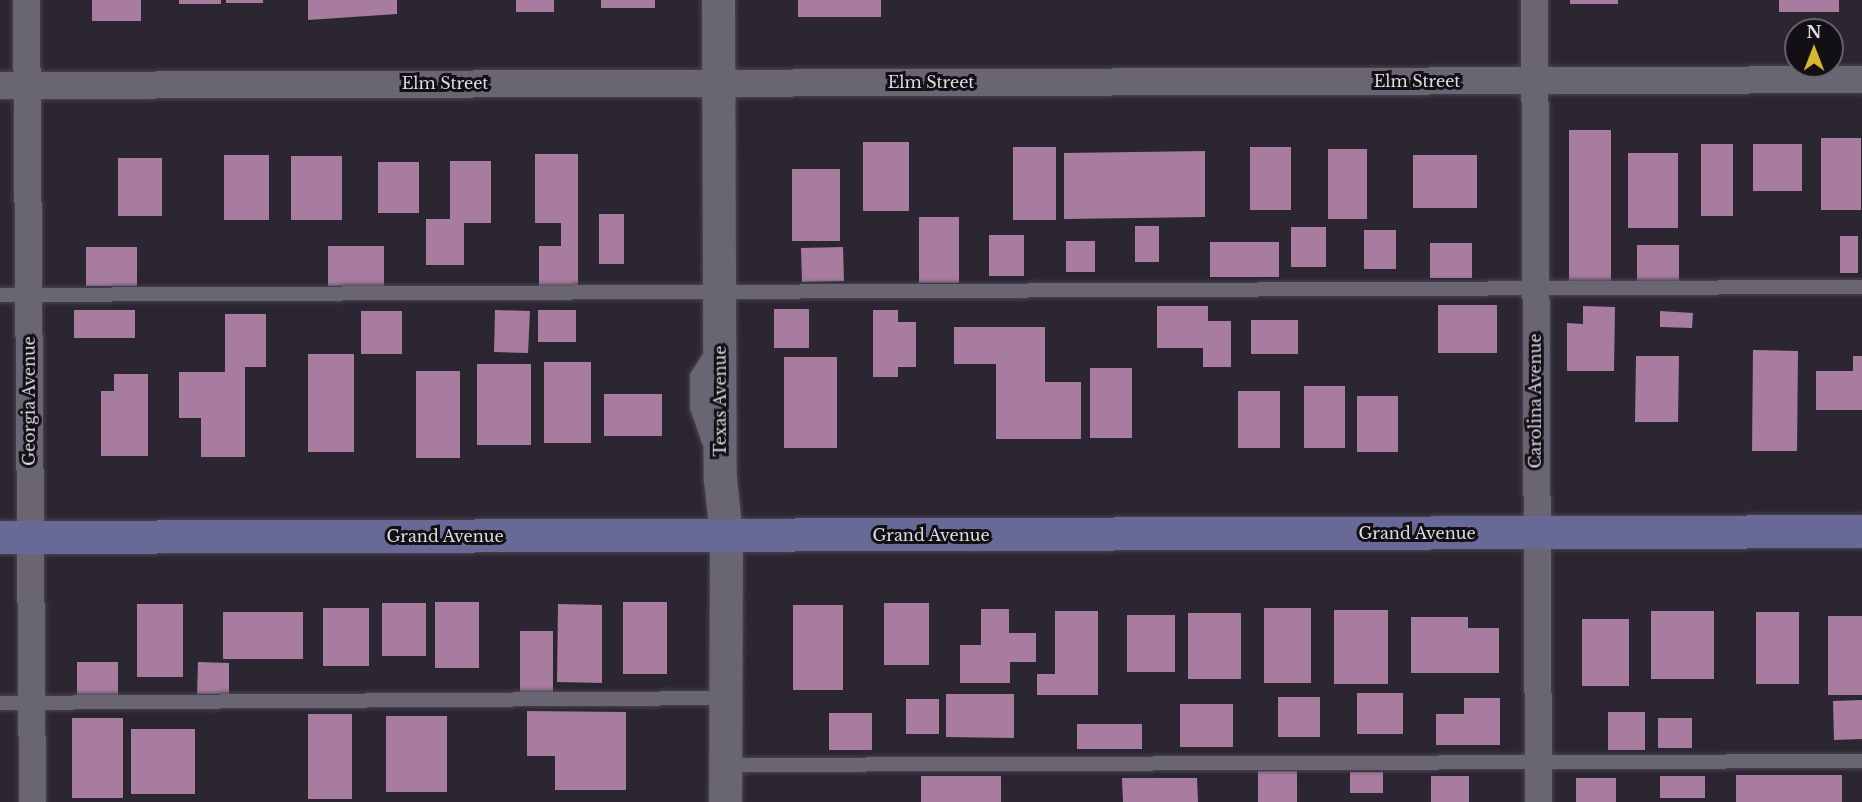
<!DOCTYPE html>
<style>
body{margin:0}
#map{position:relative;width:1862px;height:802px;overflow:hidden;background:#2b2632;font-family:"Libre Baskerville",serif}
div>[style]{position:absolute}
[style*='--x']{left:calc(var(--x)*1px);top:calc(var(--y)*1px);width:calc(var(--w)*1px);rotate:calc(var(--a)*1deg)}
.building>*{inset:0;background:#a77c9e}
.roads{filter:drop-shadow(0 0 2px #49444e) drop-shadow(0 0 2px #49444e)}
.service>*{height:14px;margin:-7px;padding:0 7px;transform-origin:7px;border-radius:7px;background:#6a6572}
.minor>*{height:27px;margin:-13.5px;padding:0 13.5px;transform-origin:13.5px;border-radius:13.5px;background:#6a6572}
.tertiary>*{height:33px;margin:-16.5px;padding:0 16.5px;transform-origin:16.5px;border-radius:16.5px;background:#6a6572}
.secondary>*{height:33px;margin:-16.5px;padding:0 16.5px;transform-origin:16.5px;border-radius:16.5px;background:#686996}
span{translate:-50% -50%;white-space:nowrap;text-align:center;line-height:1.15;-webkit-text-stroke:6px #121015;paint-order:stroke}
.street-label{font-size:16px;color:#dfdce4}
.north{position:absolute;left:1784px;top:18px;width:60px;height:60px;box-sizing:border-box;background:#121015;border:2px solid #646268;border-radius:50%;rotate:0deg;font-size:16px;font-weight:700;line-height:24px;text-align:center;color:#dfdce4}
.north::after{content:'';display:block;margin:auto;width:21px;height:27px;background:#d4b635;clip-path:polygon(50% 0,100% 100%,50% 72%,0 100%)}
</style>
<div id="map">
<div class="building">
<i style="clip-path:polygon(92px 0,141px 0,141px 21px,92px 21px)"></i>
<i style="clip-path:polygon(179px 0,221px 0,221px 4px,179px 4px)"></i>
<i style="clip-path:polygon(226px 0,263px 0,263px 3px,226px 3px)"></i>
<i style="clip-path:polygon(308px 0,397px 0,397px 14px,308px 20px)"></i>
<i style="clip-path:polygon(516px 0,554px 0,554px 12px,516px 12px)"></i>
<i style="clip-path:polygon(601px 0,655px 0,655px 8px,601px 8px)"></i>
<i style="clip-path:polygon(798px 0,881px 0,881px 17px,798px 17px)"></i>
<i style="clip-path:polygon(1570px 0,1618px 0,1618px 4px,1570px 4px)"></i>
<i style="clip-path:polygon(1779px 0,1839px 0,1839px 12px,1779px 12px)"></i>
<i style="clip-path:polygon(1569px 130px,1611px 130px,1611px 282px,1569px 282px)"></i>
<i style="clip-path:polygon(1821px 138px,1861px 138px,1861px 210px,1821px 210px)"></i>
<i style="clip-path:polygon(863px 142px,909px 142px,909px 211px,863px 211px)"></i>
<i style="clip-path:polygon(1701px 144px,1733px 144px,1733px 216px,1701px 216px)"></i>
<i style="clip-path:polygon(1753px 144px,1802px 144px,1802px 191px,1753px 191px)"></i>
<i style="clip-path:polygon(1013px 147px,1056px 147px,1056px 220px,1013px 220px)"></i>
<i style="clip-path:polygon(1250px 147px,1291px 147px,1291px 210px,1250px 210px)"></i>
<i style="clip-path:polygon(1328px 149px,1367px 149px,1367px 219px,1328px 219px)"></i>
<i style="clip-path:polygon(1205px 151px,1205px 217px,1064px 219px,1064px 153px)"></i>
<i style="clip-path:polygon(1628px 153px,1678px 153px,1678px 228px,1628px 228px)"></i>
<i style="clip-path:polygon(535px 154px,578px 154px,578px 288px,539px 287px,539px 246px,561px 246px,561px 223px,535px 223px)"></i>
<i style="clip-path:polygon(224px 155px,269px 155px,269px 220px,224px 220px)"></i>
<i style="clip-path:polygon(1413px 155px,1477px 155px,1477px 208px,1413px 208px)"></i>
<i style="clip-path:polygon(291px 156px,342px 156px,342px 220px,291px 220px)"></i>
<i style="clip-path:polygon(118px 158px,162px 158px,162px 216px,118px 216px)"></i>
<i style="clip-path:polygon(450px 161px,491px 161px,491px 223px,464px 223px,464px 265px,426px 265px,426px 219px,450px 219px)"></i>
<i style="clip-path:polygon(378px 162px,419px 162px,419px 213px,378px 213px)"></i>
<i style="clip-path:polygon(792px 169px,840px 169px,840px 241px,792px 241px)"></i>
<i style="clip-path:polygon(599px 214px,624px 214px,624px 264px,599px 264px)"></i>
<i style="clip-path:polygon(919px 217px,959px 217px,959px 283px,919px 283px)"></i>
<i style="clip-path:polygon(1135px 226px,1159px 226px,1159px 262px,1135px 262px)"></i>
<i style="clip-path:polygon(1291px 227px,1326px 227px,1326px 267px,1291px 267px)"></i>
<i style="clip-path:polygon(1364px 230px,1396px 230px,1396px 269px,1364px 269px)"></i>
<i style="clip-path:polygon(989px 235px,1024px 235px,1024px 276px,989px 276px)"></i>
<i style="clip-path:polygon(1840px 236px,1858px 236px,1858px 273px,1840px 273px)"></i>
<i style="clip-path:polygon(1066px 241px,1095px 241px,1095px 272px,1066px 272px)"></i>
<i style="clip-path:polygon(1210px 242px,1279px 242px,1279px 277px,1210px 277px)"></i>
<i style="clip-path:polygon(1430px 243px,1472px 243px,1472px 278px,1430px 278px)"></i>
<i style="clip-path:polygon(1637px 245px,1679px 245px,1679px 283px,1637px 283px)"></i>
<i style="clip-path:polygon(328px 246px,384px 246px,384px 286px,328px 286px)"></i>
<i style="clip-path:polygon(86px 247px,137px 247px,137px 286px,86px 286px)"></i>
<i style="clip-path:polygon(843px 247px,844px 281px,802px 282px,801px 248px)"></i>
<i style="clip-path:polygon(1438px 305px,1497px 305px,1497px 353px,1438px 353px)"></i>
<i style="clip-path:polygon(1157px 306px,1208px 306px,1208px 321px,1231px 321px,1231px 367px,1203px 367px,1203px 348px,1157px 348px)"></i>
<i style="clip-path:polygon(1583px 306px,1615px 307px,1614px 371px,1567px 371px,1567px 323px,1583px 324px)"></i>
<i style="clip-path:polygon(774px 309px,809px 309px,809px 348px,774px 348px)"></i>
<i style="clip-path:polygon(74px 310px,135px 310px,135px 338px,74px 338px)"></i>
<i style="clip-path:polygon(495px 310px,530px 311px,528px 353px,494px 352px)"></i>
<i style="clip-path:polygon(538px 310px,576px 310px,576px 342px,538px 342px)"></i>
<i style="clip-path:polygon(873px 310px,898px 310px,898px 322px,916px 322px,916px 367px,898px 367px,898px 377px,873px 377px)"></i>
<i style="clip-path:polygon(361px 311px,402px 311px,402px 354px,361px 354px)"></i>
<i style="clip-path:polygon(1660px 311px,1693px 313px,1692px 328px,1660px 327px)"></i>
<i style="clip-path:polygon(225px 314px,266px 314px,266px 367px,245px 367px,245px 457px,201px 457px,201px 418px,179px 418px,179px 372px,225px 372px)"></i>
<i style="clip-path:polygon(1251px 320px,1298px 320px,1298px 354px,1251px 354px)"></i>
<i style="clip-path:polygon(954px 327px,1045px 327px,1045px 382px,1081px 382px,1081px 439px,996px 439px,996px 364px,954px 364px)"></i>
<i style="clip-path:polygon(1753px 350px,1798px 351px,1797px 451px,1752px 451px)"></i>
<i style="clip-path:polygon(308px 354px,354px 354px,354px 452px,308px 452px)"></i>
<i style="clip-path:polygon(1636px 356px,1679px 356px,1678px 422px,1635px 422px)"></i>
<i style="clip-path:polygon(1853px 356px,1862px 356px,1862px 410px,1816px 410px,1816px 371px,1853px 371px)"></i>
<i style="clip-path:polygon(784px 357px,837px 357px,837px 448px,784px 448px)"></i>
<i style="clip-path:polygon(544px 362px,591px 362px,591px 443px,544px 443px)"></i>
<i style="clip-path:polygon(477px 364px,531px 364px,531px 445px,477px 445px)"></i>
<i style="clip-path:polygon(1090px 368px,1132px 368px,1132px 438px,1090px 438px)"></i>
<i style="clip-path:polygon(416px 371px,460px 371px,460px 458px,416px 458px)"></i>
<i style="clip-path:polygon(114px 374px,148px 374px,148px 456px,101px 456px,101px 391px,114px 391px)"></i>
<i style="clip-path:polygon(1304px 386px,1345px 386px,1345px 448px,1304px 448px)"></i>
<i style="clip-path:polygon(1238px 391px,1280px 391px,1280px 448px,1238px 448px)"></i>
<i style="clip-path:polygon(604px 394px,662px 394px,662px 436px,604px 436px)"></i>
<i style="clip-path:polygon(1357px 396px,1398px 396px,1398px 452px,1357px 452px)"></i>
<i style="clip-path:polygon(435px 602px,479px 602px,479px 668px,435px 668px)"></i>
<i style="clip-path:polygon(623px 602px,667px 602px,667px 674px,623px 674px)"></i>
<i style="clip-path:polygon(382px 603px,426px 603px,426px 656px,382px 656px)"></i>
<i style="clip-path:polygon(884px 603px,929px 603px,929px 665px,884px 665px)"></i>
<i style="clip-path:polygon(137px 604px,183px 604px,183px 677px,137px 677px)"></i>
<i style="clip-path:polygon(558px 604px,602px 605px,602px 683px,557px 682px)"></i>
<i style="clip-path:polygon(793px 605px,843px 605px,843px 690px,793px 690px)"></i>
<i style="clip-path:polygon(323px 608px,369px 608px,369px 666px,323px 666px)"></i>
<i style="clip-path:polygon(1264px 608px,1311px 608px,1311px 683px,1264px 683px)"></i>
<i style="clip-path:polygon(981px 609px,1009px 609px,1009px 633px,1036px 633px,1036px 662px,1010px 662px,1010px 683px,960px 683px,960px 645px,981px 645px)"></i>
<i style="clip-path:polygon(1334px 610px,1388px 610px,1388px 684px,1334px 684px)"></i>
<i style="clip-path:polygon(1055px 611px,1098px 611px,1098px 695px,1037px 695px,1037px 674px,1055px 674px)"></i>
<i style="clip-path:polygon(1651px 611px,1714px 611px,1714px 679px,1651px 679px)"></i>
<i style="clip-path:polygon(223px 612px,303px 612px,303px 659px,223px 659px)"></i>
<i style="clip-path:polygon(1756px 612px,1799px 612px,1799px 684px,1756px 684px)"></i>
<i style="clip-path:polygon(1188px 613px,1241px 613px,1241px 679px,1188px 679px)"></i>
<i style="clip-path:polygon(1127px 615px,1175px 615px,1175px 672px,1127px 672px)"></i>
<i style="clip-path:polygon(1828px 616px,1862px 616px,1862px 695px,1828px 695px)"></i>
<i style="clip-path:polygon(1411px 617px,1468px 617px,1468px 628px,1499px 628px,1499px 673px,1411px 673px)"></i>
<i style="clip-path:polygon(1582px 619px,1629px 619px,1629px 686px,1582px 686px)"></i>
<i style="clip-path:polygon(520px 631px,553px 631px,553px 696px,520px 695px)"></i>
<i style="clip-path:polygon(77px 662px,118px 662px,118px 696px,77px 696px)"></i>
<i style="clip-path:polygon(198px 662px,229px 663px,229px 694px,197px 694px)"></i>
<i style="clip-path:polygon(1357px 693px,1403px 693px,1403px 734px,1357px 734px)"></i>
<i style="clip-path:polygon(946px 694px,1014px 694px,1014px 738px,946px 737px)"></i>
<i style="clip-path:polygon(1278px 697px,1320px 697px,1320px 737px,1278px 737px)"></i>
<i style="clip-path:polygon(1464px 698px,1500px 698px,1500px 745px,1436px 745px,1436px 714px,1464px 714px)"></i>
<i style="clip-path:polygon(906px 699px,939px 699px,939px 734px,906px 734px)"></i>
<i style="clip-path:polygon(1862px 700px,1862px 739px,1834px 740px,1833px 701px)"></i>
<i style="clip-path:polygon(1180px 704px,1233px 704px,1233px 747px,1180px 747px)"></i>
<i style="clip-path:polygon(527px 711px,626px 712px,626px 790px,555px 790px,555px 756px,527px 756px)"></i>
<i style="clip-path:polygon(1608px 712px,1645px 712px,1645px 750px,1608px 750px)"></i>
<i style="clip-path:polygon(829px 713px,872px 713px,872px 750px,829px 750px)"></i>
<i style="clip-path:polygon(308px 714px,352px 714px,352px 799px,308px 799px)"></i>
<i style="clip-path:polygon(386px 716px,447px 716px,447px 792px,386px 792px)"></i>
<i style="clip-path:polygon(72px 718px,123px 718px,123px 798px,72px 798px)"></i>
<i style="clip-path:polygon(1658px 718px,1692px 718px,1692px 748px,1658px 748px)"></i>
<i style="clip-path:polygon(1077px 724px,1142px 724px,1142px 749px,1077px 749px)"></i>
<i style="clip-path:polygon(131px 729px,195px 729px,195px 794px,131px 794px)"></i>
<i style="clip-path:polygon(1258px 771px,1297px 771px,1297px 802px,1258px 802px)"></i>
<i style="clip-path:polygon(1350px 772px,1383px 772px,1383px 793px,1350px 793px)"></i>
<i style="clip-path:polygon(1736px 775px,1842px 775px,1842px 802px,1736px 802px)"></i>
<i style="clip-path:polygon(921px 776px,1001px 776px,1001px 802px,921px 802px)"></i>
<i style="clip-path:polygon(1431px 776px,1469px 776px,1469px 802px,1431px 802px)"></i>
<i style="clip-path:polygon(1660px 776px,1705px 776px,1705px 798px,1660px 798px)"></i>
<i style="clip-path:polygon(1122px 778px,1197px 778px,1198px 802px,1123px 802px)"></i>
<i style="clip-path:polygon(1576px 778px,1616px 778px,1616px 802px,1576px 802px)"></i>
</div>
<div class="roads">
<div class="service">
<i style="--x:0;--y:295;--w:1862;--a:-0.25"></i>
<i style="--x:709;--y:442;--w:37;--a:-109"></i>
<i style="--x:697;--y:407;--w:31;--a:-90"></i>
<i style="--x:697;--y:376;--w:30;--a:-57"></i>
<i style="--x:0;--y:703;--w:726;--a:-0.39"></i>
<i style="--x:725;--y:765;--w:1137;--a:-0.2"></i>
</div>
<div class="minor">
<i style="--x:26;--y:0;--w:802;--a:89.57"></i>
<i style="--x:1534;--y:0;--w:802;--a:89.71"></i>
<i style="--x:0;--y:85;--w:1862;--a:-0.18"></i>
</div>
<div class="tertiary">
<i style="--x:718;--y:0;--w:479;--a:89.8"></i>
<i style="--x:720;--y:479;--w:56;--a:83.9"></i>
<i style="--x:726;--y:535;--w:267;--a:90.2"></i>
</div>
<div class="secondary">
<i style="--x:0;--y:537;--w:1862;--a:-0.18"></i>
</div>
</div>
<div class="street-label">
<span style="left:1417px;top:81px">Elm Street</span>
<span style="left:931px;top:82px">Elm Street</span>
<span style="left:445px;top:83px">Elm Street</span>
<span style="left:29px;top:401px;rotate:-90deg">Georgia Avenue</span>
<span style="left:720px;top:401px;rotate:-90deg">Texas Avenue</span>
<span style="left:1535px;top:401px;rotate:-90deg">Carolina Avenue</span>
<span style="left:1417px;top:533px">Grand Avenue</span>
<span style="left:931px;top:535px">Grand Avenue</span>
<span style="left:445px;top:536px">Grand Avenue</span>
</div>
<div class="north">N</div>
</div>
